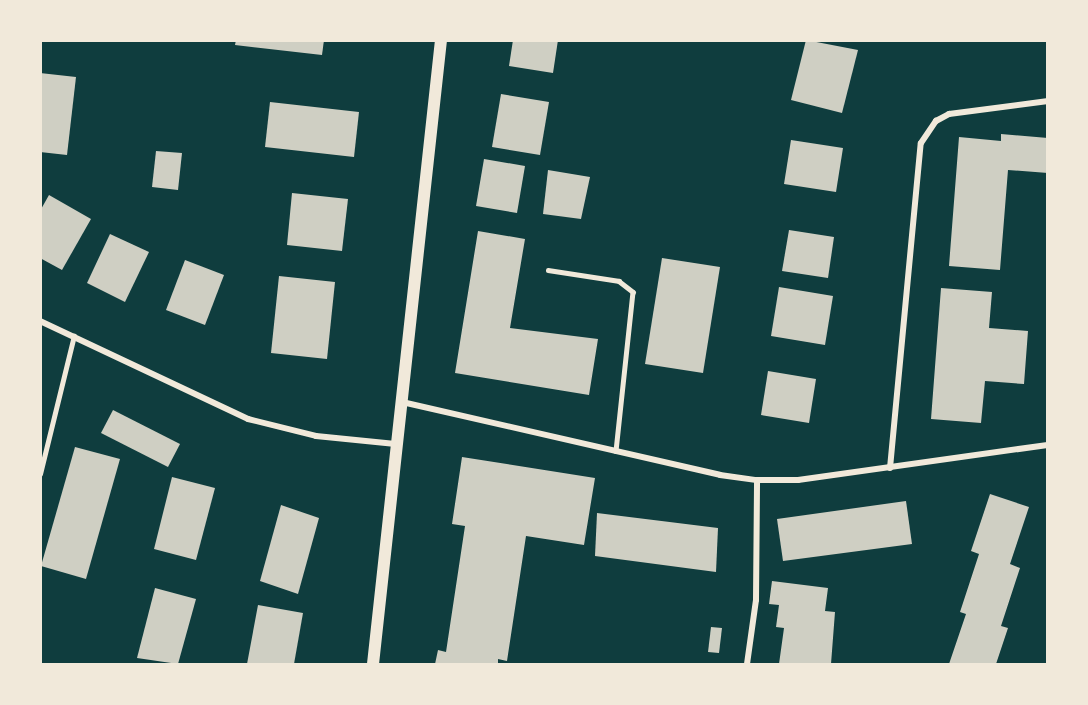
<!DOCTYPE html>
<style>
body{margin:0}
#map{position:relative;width:1088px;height:705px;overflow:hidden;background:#0f3d3e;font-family:"Roboto Serif",serif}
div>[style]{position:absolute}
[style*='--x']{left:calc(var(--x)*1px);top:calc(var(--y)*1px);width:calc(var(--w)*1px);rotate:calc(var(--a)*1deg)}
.building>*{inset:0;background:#cfcfc3}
.service>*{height:4.5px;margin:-2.25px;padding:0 2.25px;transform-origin:2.25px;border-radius:2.25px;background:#f1e9da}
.minor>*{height:6px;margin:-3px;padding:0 3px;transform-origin:3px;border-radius:3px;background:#f1e9da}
.secondary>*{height:12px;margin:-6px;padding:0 6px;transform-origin:6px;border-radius:6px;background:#f1e9da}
span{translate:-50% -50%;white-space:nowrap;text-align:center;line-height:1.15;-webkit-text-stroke:5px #f1e9da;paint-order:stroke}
.frame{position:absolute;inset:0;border:42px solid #f1e9da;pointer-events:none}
</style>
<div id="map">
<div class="building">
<i style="clip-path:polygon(236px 40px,324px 40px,322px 55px,235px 45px)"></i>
<i style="clip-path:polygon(513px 40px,558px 40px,553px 73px,509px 66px)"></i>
<i style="clip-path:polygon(806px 40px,858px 50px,842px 113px,791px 100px)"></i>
<i style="clip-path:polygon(40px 73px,76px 77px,67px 155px,40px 152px)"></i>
<i style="clip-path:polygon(501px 94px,549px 102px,540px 155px,492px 147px)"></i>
<i style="clip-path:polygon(270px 102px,359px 112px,354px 157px,265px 147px)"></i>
<i style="clip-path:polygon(1001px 134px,1048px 138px,1048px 173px,1008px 170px,1000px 270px,949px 266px,959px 137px,1001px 141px)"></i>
<i style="clip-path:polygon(791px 140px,843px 148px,836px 192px,784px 184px)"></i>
<i style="clip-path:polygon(156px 151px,182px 153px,178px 190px,152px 187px)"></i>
<i style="clip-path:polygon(484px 159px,525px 166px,517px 213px,476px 206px)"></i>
<i style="clip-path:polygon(548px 170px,590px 177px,581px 219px,543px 214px)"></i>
<i style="clip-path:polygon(292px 193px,348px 199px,342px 251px,287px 245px)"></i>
<i style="clip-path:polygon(49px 195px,91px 219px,62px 270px,40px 258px,40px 211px)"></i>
<i style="clip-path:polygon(789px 230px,834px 237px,828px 278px,782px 271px)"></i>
<i style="clip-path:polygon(478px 231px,525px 239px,510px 328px,598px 339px,589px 395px,455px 373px)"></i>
<i style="clip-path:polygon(110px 234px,149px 252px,125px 302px,87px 283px)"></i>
<i style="clip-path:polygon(662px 258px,720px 267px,703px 373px,645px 364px)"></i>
<i style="clip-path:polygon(185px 260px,224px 275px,205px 325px,166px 310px)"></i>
<i style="clip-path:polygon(279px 276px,335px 282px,327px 359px,271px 353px)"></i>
<i style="clip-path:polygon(779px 287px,833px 296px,825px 345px,771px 336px)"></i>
<i style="clip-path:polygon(941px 288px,992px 292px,989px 328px,1028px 331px,1024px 384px,985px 381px,981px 423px,931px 419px)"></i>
<i style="clip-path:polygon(768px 371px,816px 379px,809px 423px,761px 415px)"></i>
<i style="clip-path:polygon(113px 410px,180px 444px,168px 467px,101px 433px)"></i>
<i style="clip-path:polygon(75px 447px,120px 459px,86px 579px,41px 566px)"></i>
<i style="clip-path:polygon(462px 457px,595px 478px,584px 545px,526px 536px,507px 661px,498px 659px,498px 664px,435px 664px,438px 650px,446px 652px,465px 526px,452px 524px)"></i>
<i style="clip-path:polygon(172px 477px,215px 488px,196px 560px,154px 549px)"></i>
<i style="clip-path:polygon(990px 494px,1029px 507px,1010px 564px,1020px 568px,1001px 626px,1008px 628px,996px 664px,949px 664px,966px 614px,960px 612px,979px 554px,971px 551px)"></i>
<i style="clip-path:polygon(906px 501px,912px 544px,783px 561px,777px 519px)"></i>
<i style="clip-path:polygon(281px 505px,319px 518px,298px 594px,260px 581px)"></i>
<i style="clip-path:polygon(597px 513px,718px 528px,716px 572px,595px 556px)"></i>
<i style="clip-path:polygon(772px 581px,828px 588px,825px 611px,835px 612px,831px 664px,779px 664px,784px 628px,776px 627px,779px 605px,769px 604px)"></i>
<i style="clip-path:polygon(155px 588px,196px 599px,178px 664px,137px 658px)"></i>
<i style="clip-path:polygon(258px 605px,303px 613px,294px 664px,247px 664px)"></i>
<i style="clip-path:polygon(711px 627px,722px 628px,719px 653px,708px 652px)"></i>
</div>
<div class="service">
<i style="--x:548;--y:270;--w:72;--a:8.8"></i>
<i style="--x:619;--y:281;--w:18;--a:38"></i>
<i style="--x:633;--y:292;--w:160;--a:96.1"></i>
<i style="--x:40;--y:474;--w:142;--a:-76.2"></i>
</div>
<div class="minor">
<i style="--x:40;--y:321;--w:230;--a:25.2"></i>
<i style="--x:248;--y:419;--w:70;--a:14"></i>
<i style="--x:316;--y:436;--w:80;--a:5.7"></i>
<i style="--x:402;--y:402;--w:326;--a:12.9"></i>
<i style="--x:720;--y:475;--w:37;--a:8"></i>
<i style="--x:757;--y:480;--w:41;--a:0"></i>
<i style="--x:798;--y:480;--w:252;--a:-8"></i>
<i style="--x:890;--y:468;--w:326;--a:-84.6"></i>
<i style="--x:921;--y:143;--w:27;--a:-56"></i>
<i style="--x:936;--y:121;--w:15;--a:-28"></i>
<i style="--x:949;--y:114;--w:100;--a:-7.5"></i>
<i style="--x:747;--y:664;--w:65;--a:-82"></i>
<i style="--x:756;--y:600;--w:120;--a:-89.5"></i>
</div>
<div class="secondary">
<i style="--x:373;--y:664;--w:628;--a:-83.78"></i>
</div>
<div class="frame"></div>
</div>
